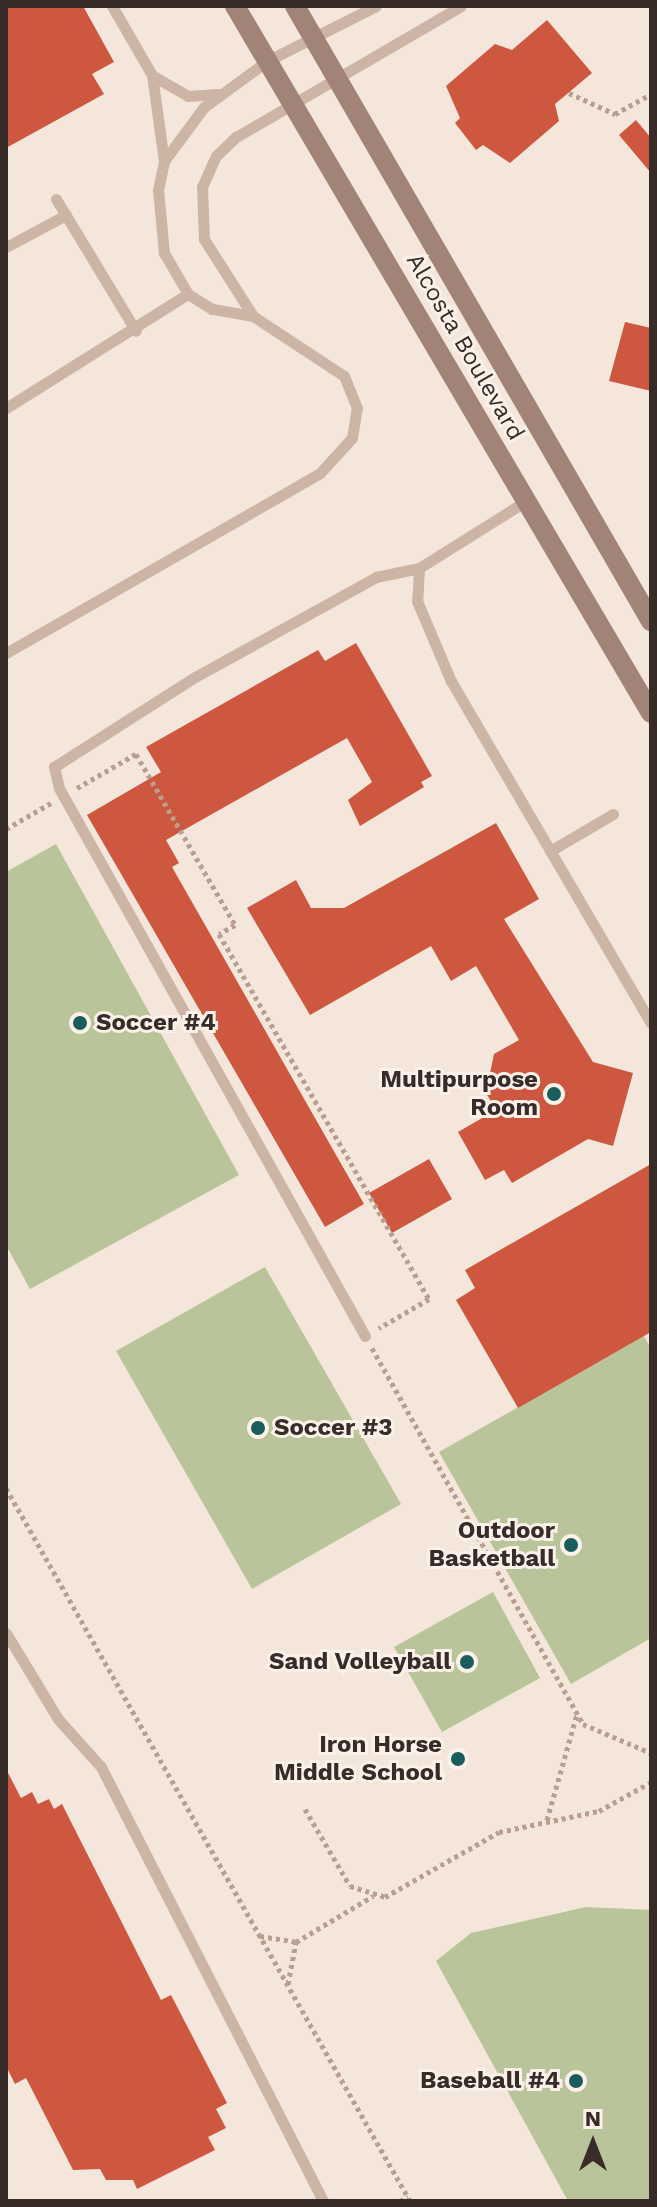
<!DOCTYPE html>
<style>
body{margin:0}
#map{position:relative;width:657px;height:2207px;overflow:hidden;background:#f4e6db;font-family:"Work Sans",sans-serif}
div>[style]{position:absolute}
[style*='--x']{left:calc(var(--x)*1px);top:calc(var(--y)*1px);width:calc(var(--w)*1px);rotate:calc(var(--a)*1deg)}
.green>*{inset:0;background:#b9c49a}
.building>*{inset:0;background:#ce573f}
.path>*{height:5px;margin-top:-2.5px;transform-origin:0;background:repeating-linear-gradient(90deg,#b99f90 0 4px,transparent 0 8px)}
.lane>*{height:11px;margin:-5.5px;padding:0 5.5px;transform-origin:5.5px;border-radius:5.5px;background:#cdb5a6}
.secondary>*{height:20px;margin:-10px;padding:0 10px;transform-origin:10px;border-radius:10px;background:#a18377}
.dots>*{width:22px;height:22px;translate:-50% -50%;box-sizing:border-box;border:4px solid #fbf1e8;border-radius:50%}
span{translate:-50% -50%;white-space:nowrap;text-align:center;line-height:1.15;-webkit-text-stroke:6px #fbf1e8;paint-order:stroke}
.street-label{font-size:24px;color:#382c28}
.poi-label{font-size:24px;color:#382c28;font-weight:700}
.left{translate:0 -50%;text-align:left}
.right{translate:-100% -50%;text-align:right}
.frame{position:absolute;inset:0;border:8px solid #382c28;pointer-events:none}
.north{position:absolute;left:553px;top:2103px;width:80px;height:80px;-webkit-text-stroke:6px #fbf1e8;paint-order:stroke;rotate:0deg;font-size:22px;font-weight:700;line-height:32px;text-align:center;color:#382c28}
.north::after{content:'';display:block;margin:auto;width:28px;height:36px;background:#382c28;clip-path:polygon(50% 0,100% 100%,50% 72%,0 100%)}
</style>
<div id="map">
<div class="green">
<i style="clip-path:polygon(56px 844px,239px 1175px,30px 1289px,6px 1245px,6px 872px)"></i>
<i style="clip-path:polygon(265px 1267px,401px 1504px,252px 1589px,116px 1351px)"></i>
<i style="clip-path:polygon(644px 1336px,651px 1349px,651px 1638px,571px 1684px,439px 1452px)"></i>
<i style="clip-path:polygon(493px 1592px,540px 1678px,442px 1732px,394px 1647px)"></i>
<i style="clip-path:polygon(586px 1907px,651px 1910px,651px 2201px,568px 2201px,436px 1961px,471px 1933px)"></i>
</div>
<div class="building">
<i style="clip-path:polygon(6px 6px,83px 6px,114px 62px,92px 74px,104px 94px,6px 148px)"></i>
<i style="clip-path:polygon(547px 20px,592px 73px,555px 104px,559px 121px,510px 163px,483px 145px,476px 150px,455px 123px,460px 118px,446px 86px,495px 44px,512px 50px)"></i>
<i style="clip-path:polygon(636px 120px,651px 138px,651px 173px,619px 135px)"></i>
<i style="clip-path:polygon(625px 322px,651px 328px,651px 391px,609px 381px)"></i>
<i style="clip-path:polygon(356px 643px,432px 776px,421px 782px,424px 787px,360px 826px,348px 800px,372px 782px,347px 738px,166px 840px,179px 863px,172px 867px,364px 1204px,325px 1227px,87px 815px,161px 772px,146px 747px,318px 650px,325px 661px)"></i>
<i style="clip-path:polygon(496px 823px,539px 899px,504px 919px,593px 1062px,633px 1073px,613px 1146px,588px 1139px,512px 1183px,504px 1170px,485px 1180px,458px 1132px,496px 1110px,486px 1093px,494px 1054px,519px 1040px,476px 966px,451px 981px,431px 946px,310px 1015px,247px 908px,296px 880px,311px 908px,344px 908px)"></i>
<i style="clip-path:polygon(429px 1159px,452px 1199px,392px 1233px,369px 1193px)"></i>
<i style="clip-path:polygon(651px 1164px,651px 1332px,518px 1408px,456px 1300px,475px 1288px,465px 1270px)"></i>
<i style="clip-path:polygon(6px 1769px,21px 1798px,32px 1792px,38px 1804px,49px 1799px,54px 1809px,62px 1804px,161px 2000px,171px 1995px,227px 2103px,216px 2109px,226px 2128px,208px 2137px,215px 2150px,137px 2189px,133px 2180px,106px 2180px,100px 2169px,73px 2170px,26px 2078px,15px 2084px,6px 2066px)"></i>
</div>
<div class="path">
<i style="--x:569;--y:93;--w:51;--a:24.5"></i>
<i style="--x:615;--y:114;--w:41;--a:-29.1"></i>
<i style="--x:77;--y:788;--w:68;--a:-30"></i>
<i style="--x:136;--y:754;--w:198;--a:59.9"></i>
<i style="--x:235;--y:925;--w:18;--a:151"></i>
<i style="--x:219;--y:934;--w:421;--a:60.1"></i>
<i style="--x:429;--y:1299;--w:58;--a:149.9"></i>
<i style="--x:6;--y:829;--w:52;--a:-30"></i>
<i style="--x:372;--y:1348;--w:431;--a:60.7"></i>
<i style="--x:583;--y:1724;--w:74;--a:23.1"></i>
<i style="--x:6;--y:1488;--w:820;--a:60.46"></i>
<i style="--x:305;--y:1809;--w:89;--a:59.7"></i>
<i style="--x:350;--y:1886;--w:37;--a:17"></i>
<i style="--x:385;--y:1897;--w:131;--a:-29.7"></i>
<i style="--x:499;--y:1832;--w:102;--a:-11.9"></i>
<i style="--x:599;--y:1811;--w:60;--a:-29.1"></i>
<i style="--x:547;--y:1820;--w:110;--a:-74.2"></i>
<i style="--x:260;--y:1936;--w:36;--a:9"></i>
<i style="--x:296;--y:1942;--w:90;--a:-30.9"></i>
<i style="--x:288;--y:1984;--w:43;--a:-79.2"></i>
<i style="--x:400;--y:2201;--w:9;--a:-27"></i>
</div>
<div class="lane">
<i style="--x:112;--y:6;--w:80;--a:59.9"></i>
<i style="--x:152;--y:75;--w:87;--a:82.1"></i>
<i style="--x:153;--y:76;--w:40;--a:29.7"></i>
<i style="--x:188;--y:96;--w:29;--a:-4"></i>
<i style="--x:56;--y:199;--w:154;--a:58.8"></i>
<i style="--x:6;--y:247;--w:68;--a:-28.1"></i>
<i style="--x:253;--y:316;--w:91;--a:-122.5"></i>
<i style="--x:204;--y:239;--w:52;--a:-92.2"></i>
<i style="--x:202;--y:187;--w:34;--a:-66"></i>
<i style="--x:216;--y:156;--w:28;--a:-44"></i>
<i style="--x:236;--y:137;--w:260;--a:-30.2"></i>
<i style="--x:6;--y:408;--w:215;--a:-32.1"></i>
<i style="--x:526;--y:501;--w:126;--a:147.9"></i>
<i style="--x:419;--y:568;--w:33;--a:93"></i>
<i style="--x:417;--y:601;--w:87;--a:67"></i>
<i style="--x:451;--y:681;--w:396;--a:59.7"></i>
<i style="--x:6;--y:653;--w:362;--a:-29.8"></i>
<i style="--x:320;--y:473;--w:47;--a:-47.6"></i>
<i style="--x:352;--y:438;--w:30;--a:-81"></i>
<i style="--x:357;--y:408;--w:35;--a:-112"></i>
<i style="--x:344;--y:376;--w:109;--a:-146.6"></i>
<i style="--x:253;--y:316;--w:42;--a:-170.3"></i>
<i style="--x:212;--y:309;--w:28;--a:-148"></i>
<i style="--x:188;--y:294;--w:48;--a:-120.3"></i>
<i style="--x:164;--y:253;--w:63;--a:-95.4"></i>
<i style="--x:158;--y:190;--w:30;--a:-78"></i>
<i style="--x:164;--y:161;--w:67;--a:-53.5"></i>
<i style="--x:204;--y:107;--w:78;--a:-36.1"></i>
<i style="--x:267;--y:61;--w:122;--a:-26.8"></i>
<i style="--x:550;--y:851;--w:73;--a:-30.4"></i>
<i style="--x:365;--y:1336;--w:628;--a:-119.18"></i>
<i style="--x:59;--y:788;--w:22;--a:-103"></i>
<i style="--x:54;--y:767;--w:167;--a:-32.6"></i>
<i style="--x:195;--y:677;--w:207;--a:-28.9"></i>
<i style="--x:376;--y:577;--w:44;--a:-11.8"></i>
<i style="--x:6;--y:1633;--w:100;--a:58.8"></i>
<i style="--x:58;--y:1719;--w:64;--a:48.1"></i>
<i style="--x:101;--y:1767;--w:487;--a:62.9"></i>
</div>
<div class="secondary">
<i style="--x:235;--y:6;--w:820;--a:59.53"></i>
<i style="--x:295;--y:6;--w:711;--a:59.94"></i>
</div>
<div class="dots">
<i style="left:80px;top:1023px;background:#1a5d5c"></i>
<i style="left:554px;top:1094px;background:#1a5d5c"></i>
<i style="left:258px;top:1428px;background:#1a5d5c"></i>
<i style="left:571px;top:1545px;background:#1a5d5c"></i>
<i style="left:467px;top:1662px;background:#1a5d5c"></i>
<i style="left:458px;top:1759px;background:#1a5d5c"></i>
<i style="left:576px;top:2081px;background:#1a5d5c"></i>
</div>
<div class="street-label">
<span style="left:465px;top:347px;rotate:60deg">Alcosta Boulevard</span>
</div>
<div class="poi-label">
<span class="left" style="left:96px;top:1023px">Soccer #4</span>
<span class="right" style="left:538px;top:1094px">Multipurpose<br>Room</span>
<span class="left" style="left:274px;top:1428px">Soccer #3</span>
<span class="right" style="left:555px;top:1545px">Outdoor<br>Basketball</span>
<span class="right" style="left:451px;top:1662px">Sand Volleyball</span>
<span class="right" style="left:442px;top:1759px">Iron Horse<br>Middle School</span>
<span class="right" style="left:560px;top:2081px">Baseball #4</span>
</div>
<div class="frame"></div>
<div class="north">N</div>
</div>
